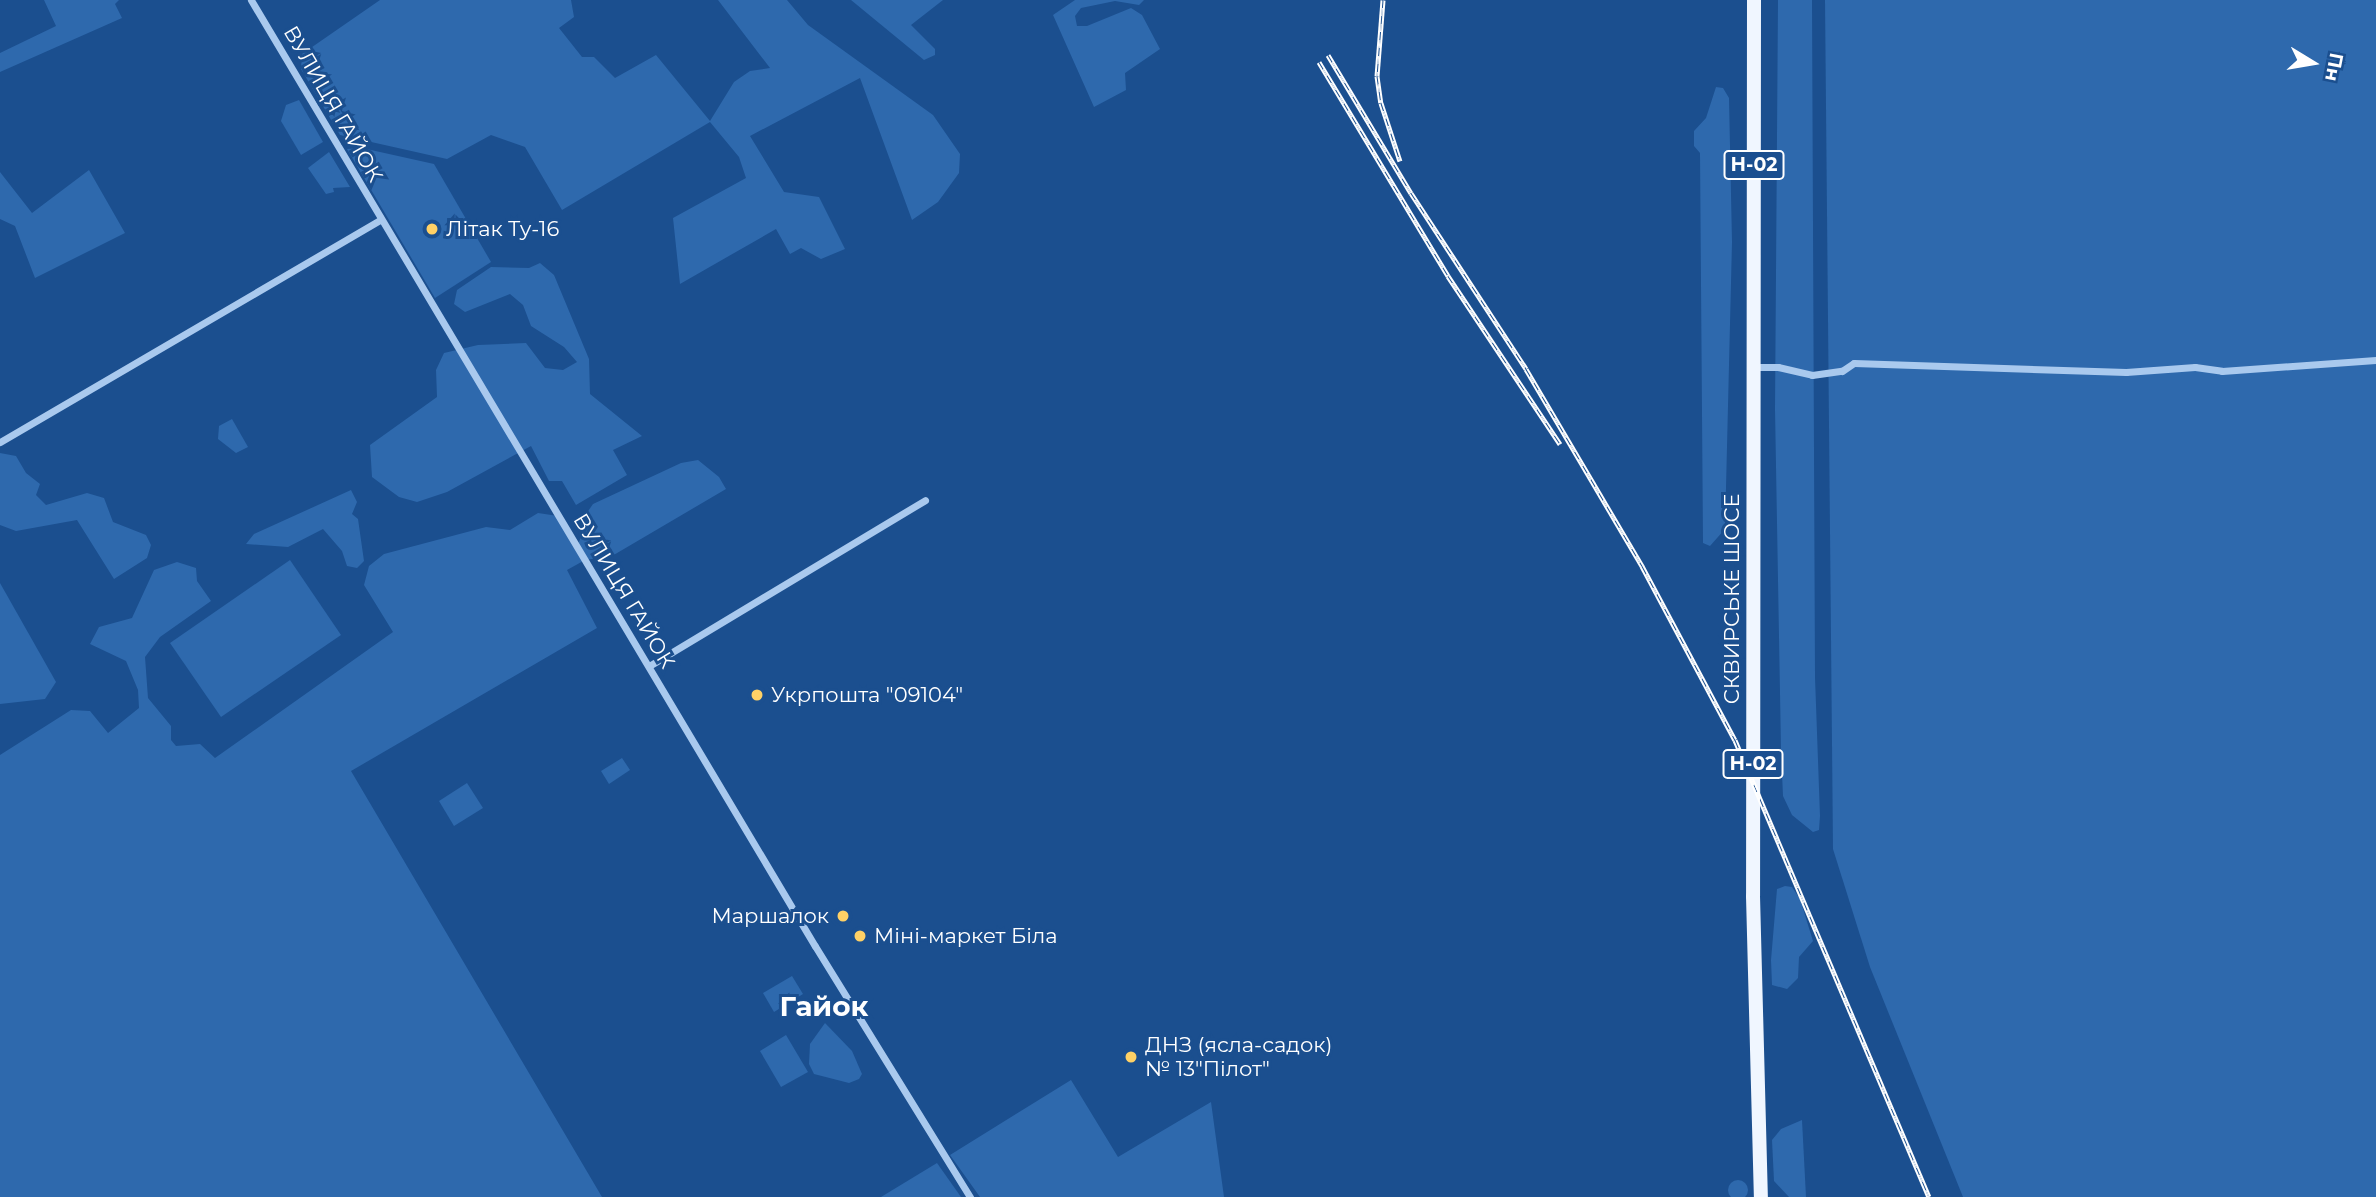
<!DOCTYPE html>
<meta charset="utf-8">
<style>
body{margin:0}
#map{position:relative;width:2376px;height:1197px;overflow:hidden;background:#1b4f8f;font-family:Montserrat,sans-serif}
div>[style]{position:absolute}
[style*='--x']{left:calc(var(--x)*1px);top:calc(var(--y)*1px);width:calc(var(--w)*1px);rotate:calc(var(--a)*1deg)}
.green>*{inset:0;background:#2e69ad}
.round{border-radius:50%}
.minor>*{height:7px;margin:-3.5px;padding:0 3.5px;transform-origin:3.5px;border-radius:3.5px;background:#a9c9ee}
.primary>*{height:14px;margin:-7px;padding:0 7px;transform-origin:7px;border-radius:7px;background:#f0f6ff}
.rail>*{height:5px;margin-top:-2.5px;transform-origin:0;background:repeating-linear-gradient(90deg,#1b4f8f 0 8px,#fff 0 16px);box-sizing:border-box;border-block:2px solid #fff}
.dots>*{width:19px;height:19px;translate:-50% -50%;box-sizing:border-box;border:4px solid #1b4f8f;border-radius:50%}
span{translate:-50% -50%;white-space:nowrap;text-align:center;line-height:1.15;-webkit-text-stroke:6px #1b4f8f;paint-order:stroke}
.shield-label span{padding:2px 5px;background:#1b4f8f;border:2px solid;border-radius:5px;-webkit-text-stroke-width:0}
.shield-label{font-size:19px;color:#fff;font-weight:700}
.street-label{font-size:21px;color:#fff}
.poi-label{font-size:21px;color:#fff}
.left{translate:0 -50%;text-align:left}
.right{translate:-100% -50%;text-align:right}
.district-label{font-size:28px;color:#fff;font-weight:700}
.north{position:absolute;left:2278px;top:28px;width:70px;height:70px;-webkit-text-stroke:5px #1b4f8f;paint-order:stroke;rotate:101deg;font-size:19px;font-weight:700;line-height:28px;text-align:center;color:#fff}
.north::after{content:'';display:block;margin:auto;width:24px;height:32px;background:#fff;clip-path:polygon(50% 0,100% 100%,50% 72%,0 100%)}
</style>
<div id="map">
<div class="green">
<i style="clip-path:polygon(44px 0,119px 0,115px 4px,122px 18px,0 72px,0 53px,56px 26px)"></i>
<i style="clip-path:polygon(380px 0,571px 0,574px 17px,559px 28px,582px 57px,594px 57px,615px 78px,656px 55px,710px 121px,734px 82px,750px 71px,770px 68px,718px 0,787px 0,808px 25px,933px 115px,960px 154px,959px 173px,938px 202px,912px 220px,860px 78px,750px 136px,784px 192px,819px 197px,845px 249px,821px 259px,801px 248px,790px 254px,776px 229px,680px 284px,673px 218px,746px 178px,739px 157px,710px 122px,562px 210px,525px 147px,491px 135px,447px 159px,340px 135px,301px 69px,302px 54px)"></i>
<i style="clip-path:polygon(851px 0,943px 0,911px 25px,935px 49px,935px 55px,924px 60px)"></i>
<i style="clip-path:polygon(1075px 0,1144px 0,1139px 5px,1115px 1px,1081px 8px,1075px 16px,1077px 26px,1087px 26px,1131px 8px,1142px 15px,1160px 49px,1125px 73px,1126px 90px,1094px 107px,1053px 15px)"></i>
<i style="clip-path:polygon(1778px 0,1812px 0,1815px 677px,1820px 816px,1819px 830px,1813px 832px,1792px 815px,1783px 796px,1781px 750px,1775px 409px)"></i>
<i style="clip-path:polygon(1825px 0,2376px 0,2376px 1197px,1963px 1197px,1870px 967px,1833px 849px)"></i>
<i style="clip-path:polygon(1716px 87px,1723px 88px,1729px 98px,1732px 242px,1725px 529px,1710px 546px,1703px 543px,1700px 153px,1694px 146px,1694px 131px,1706px 118px)"></i>
<i style="clip-path:polygon(299px 100px,323px 142px,301px 155px,281px 121px,286px 105px)"></i>
<i style="clip-path:polygon(362px 148px,434px 164px,491px 262px,435px 298px,347px 149px)"></i>
<i style="clip-path:polygon(329px 152px,350px 187px,333px 188px,334px 192px,326px 194px,308px 168px)"></i>
<i style="clip-path:polygon(89px 170px,125px 233px,35px 278px,15px 226px,0 219px,0 172px,32px 213px)"></i>
<i style="clip-path:polygon(540px 263px,554px 275px,589px 359px,590px 394px,642px 436px,613px 450px,627px 475px,576px 505px,562px 481px,549px 481px,531px 446px,447px 492px,417px 502px,399px 497px,372px 477px,370px 445px,437px 397px,436px 370px,444px 353px,478px 345px,526px 343px,545px 368px,563px 370px,577px 362px,564px 347px,531px 326px,523px 305px,510px 294px,465px 312px,454px 304px,457px 290px,491px 267px,529px 268px)"></i>
<i style="clip-path:polygon(232px 419px,248px 447px,236px 453px,218px 439px,219px 426px)"></i>
<i style="clip-path:polygon(0 453px,16px 456px,26px 473px,40px 484px,36px 495px,46px 505px,87px 493px,104px 498px,113px 522px,146px 535px,151px 545px,147px 558px,114px 579px,77px 520px,16px 531px,0 525px)"></i>
<i style="clip-path:polygon(698px 460px,719px 477px,726px 489px,612px 556px,585px 560px,567px 570px,597px 628px,351px 771px,602px 1197px,0 1197px,0 755px,71px 710px,90px 711px,108px 733px,139px 708px,138px 690px,126px 661px,90px 644px,99px 627px,132px 618px,154px 570px,177px 562px,196px 568px,197px 581px,211px 601px,160px 637px,145px 657px,148px 698px,171px 726px,171px 740px,176px 746px,200px 744px,215px 758px,393px 632px,364px 585px,369px 566px,384px 554px,486px 527px,510px 530px,538px 513px,558px 516px,577px 546px,584px 531px,584px 517px,593px 504px,681px 463px)"></i>
<i style="clip-path:polygon(351px 490px,357px 502px,352px 514px,358px 519px,364px 561px,357px 568px,347px 566px,342px 551px,323px 529px,288px 547px,246px 544px,254px 534px)"></i>
<i style="clip-path:polygon(290px 560px,341px 635px,221px 717px,170px 643px)"></i>
<i style="clip-path:polygon(0 583px,56px 682px,45px 699px,0 704px)"></i>
<i style="clip-path:polygon(622px 758px,630px 770px,609px 784px,601px 771px)"></i>
<i style="clip-path:polygon(467px 783px,483px 808px,454px 826px,439px 801px)"></i>
<i style="clip-path:polygon(1785px 886px,1792px 887px,1800px 899px,1813px 941px,1799px 957px,1798px 978px,1787px 989px,1772px 985px,1771px 960px,1777px 889px)"></i>
<i style="clip-path:polygon(792px 976px,803px 994px,774px 1012px,763px 993px)"></i>
<i style="clip-path:polygon(825px 1023px,852px 1051px,862px 1074px,859px 1079px,849px 1083px,814px 1074px,809px 1064px,810px 1044px)"></i>
<i style="clip-path:polygon(786px 1035px,808px 1072px,781px 1087px,760px 1051px)"></i>
<i style="clip-path:polygon(1071px 1080px,1118px 1157px,1211px 1102px,1224px 1197px,980px 1197px,950px 1155px)"></i>
<i style="clip-path:polygon(1802px 1120px,1806px 1197px,1789px 1197px,1774px 1181px,1772px 1140px,1781px 1129px)"></i>
<i style="clip-path:polygon(937px 1163px,961px 1197px,881px 1197px)"></i>
<i class="round" style="left:1728px;top:1180px;width:20px;height:20px"></i>
</div>
<div class="minor">
<i style="--x:251;--y:0;--w:1101;--a:59.2"></i>
<i style="--x:815;--y:946;--w:295;--a:58.3"></i>
<i style="--x:1753;--y:367;--w:25;--a:0"></i>
<i style="--x:1778;--y:367;--w:35;--a:13"></i>
<i style="--x:1812;--y:375;--w:30;--a:-8"></i>
<i style="--x:1842;--y:371;--w:14;--a:-34"></i>
<i style="--x:1854;--y:363;--w:272;--a:1.9"></i>
<i style="--x:2126;--y:372;--w:69;--a:-4.1"></i>
<i style="--x:2195;--y:367;--w:27;--a:8"></i>
<i style="--x:2222;--y:371;--w:154;--a:-4.1"></i>
<i style="--x:0;--y:442;--w:440;--a:-30.3"></i>
<i style="--x:649;--y:666;--w:322;--a:-31"></i>
</div>
<div class="primary">
<i style="--x:1754;--y:0;--w:896;--a:90.06"></i>
<i style="--x:1753;--y:896;--w:301;--a:88.5"></i>
</div>
<div class="rail">
<i style="--x:1383;--y:0;--w:76;--a:94.5"></i>
<i style="--x:1377;--y:76;--w:27;--a:82"></i>
<i style="--x:1381;--y:103;--w:61;--a:71.9"></i>
<i style="--x:1328;--y:55;--w:161;--a:59"></i>
<i style="--x:1411;--y:193;--w:210;--a:56.8"></i>
<i style="--x:1526;--y:369;--w:229;--a:59.5"></i>
<i style="--x:1642;--y:566;--w:197;--a:61.9"></i>
<i style="--x:1735;--y:740;--w:496;--a:67"></i>
<i style="--x:1319;--y:62;--w:250;--a:58.9"></i>
<i style="--x:1448;--y:276;--w:202;--a:56.3"></i>
</div>
<div class="dots">
<i style="left:432px;top:229px;background:#ffd166"></i>
<i style="left:757px;top:695px;background:#ffd166"></i>
<i style="left:843px;top:916px;background:#ffd166"></i>
<i style="left:860px;top:936px;background:#ffd166"></i>
<i style="left:1131px;top:1057px;background:#ffd166"></i>
</div>
<div class="shield-label">
<span style="left:1754px;top:165px">Н-02</span>
<span style="left:1753px;top:764px">Н-02</span>
</div>
<div class="street-label">
<span style="left:333px;top:104px;rotate:60deg">ВУЛИЦЯ ГАЙОК</span>
<span style="left:624px;top:591px;rotate:59deg">ВУЛИЦЯ ГАЙОК</span>
<span style="left:1732px;top:599px;rotate:-90deg">СКВИРСЬКЕ ШОСЕ</span>
</div>
<div class="poi-label">
<span class="left" style="left:446px;top:229px">Літак Ту-16</span>
<span class="left" style="left:771px;top:695px">Укрпошта "09104"</span>
<span class="right" style="left:829px;top:916px">Маршалок</span>
<span class="left" style="left:874px;top:936px">Міні-маркет Біла</span>
<span class="left" style="left:1145px;top:1057px">ДНЗ (ясла-садок)<br>№ 13"Пілот"</span>
</div>
<div class="district-label">
<span style="left:824px;top:1006px">Гайок</span>
</div>
<div class="north">Пн</div>
</div>
